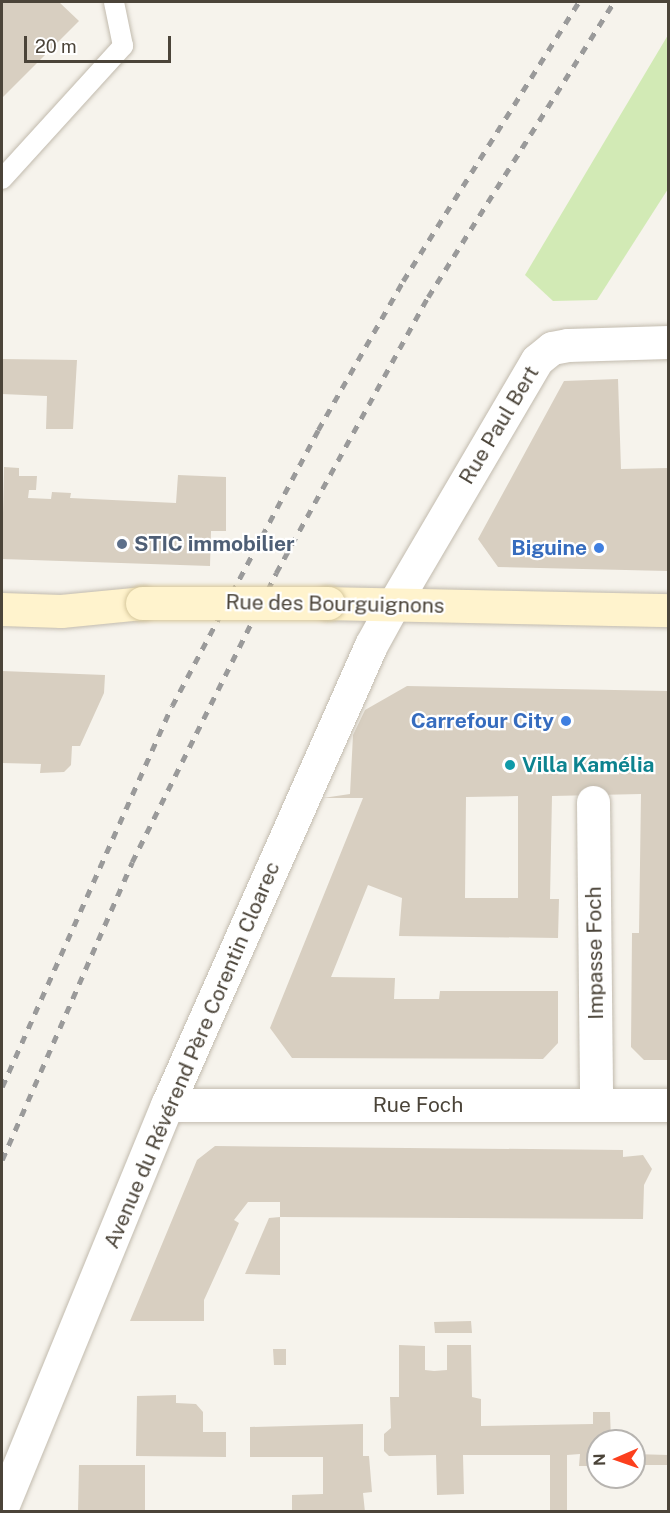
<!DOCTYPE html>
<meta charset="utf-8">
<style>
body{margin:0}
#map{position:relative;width:670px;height:1513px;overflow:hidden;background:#f6f3ec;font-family:"Public Sans",sans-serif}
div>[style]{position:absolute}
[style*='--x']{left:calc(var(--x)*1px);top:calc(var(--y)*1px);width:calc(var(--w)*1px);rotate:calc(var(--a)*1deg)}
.green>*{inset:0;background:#d2eab5}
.building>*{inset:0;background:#d8cfc1}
.roads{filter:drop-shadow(0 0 2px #c2bbae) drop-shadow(0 0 2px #c2bbae)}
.lane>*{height:20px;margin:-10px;padding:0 10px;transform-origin:10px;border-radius:10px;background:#fff}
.street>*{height:33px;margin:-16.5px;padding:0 16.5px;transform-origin:16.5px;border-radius:16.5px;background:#fff}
.secondary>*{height:33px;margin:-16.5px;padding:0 16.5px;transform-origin:16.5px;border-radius:16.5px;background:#fff3cd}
.rail>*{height:4.5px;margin-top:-2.25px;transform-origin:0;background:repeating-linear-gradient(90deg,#9a9a9a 0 8px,transparent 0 16px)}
.bridges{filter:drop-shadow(0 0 2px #d6c79b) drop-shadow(0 0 2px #d6c79b)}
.secondary-bridge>*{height:33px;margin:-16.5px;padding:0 16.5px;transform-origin:16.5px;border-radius:16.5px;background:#fff3cd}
.dots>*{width:16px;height:16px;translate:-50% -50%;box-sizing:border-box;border:3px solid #fff;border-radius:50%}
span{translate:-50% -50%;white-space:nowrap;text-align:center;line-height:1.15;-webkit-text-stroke:4.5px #fff;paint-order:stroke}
.street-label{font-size:21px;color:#4b4439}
.service-label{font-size:21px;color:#4e5e75;font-weight:700}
.left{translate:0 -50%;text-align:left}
.shop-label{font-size:21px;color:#366cbe;font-weight:700}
.right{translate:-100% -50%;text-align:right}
.culture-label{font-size:21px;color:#0d838f;font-weight:700}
.frame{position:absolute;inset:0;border:3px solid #4b4439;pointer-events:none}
.north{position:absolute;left:586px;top:1429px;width:60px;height:60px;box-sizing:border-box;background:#fff;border:2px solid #b7b4b0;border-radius:50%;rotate:268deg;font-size:16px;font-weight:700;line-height:24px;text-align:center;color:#4b4439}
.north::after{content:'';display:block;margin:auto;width:21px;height:27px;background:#fc3f1d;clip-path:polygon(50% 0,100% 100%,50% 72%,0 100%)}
.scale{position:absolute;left:24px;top:36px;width:147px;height:27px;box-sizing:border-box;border:3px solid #4b4439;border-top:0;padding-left:8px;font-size:18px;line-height:21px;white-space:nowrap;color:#4b4439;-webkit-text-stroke:4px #fff;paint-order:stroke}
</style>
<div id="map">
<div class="green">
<i style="clip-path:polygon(668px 35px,668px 189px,597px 300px,553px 301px,525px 275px)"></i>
</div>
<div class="building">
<i style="clip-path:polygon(2px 2px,59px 2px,79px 21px,2px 98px)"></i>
<i style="clip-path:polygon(2px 359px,77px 360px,73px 429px,46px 429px,47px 396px,2px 394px)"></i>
<i style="clip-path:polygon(618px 379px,621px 469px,668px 468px,668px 571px,498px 567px,478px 539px,564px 381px)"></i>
<i style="clip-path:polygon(4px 467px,19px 468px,19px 476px,37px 476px,36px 490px,29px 490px,28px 498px,51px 499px,52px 492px,71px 493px,70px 498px,176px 503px,178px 475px,226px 477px,226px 531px,211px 531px,210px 566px,2px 559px)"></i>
<i style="clip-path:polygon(2px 671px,105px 675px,104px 693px,80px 746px,72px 746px,71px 765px,64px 772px,40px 773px,41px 764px,2px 763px)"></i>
<i style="clip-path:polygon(evenodd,407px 686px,668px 691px,668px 1060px,644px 1060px,631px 1047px,632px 933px,639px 933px,641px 794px,552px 796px,550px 899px,559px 899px,558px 938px,399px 936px,402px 898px,368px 885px,331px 977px,395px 978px,394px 999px,439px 999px,440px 991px,558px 991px,558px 1043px,543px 1059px,292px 1058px,270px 1028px,363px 798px,323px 798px,350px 794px,353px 735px,365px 710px,407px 686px,518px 796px,518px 898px,465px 898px,466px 797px,518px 796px)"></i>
<i style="clip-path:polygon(215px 1146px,623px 1150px,623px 1157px,643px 1155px,652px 1169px,644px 1185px,643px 1219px,280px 1217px,280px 1202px,248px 1202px,234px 1220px,239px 1223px,204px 1300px,204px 1321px,130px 1321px,197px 1160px)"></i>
<i style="clip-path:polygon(280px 1217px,280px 1275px,245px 1274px,269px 1218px)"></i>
<i style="clip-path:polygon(471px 1321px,472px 1333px,435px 1333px,434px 1322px)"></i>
<i style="clip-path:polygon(399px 1345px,425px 1346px,425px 1370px,434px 1371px,447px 1370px,447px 1345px,471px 1345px,472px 1397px,481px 1399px,481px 1426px,593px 1424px,593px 1412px,610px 1412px,611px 1441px,598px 1441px,598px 1466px,579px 1466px,580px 1454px,567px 1455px,567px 1512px,550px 1512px,550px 1455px,463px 1455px,464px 1494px,437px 1495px,436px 1455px,389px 1456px,384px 1451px,384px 1434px,391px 1428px,390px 1397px,399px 1397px)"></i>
<i style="clip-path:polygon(273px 1349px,286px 1349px,286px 1365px,274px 1365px)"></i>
<i style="clip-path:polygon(176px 1395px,176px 1403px,196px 1404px,203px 1412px,203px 1432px,226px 1432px,226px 1457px,136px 1456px,137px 1396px)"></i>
<i style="clip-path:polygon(363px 1424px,363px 1456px,369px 1456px,372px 1492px,363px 1493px,365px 1512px,292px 1512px,292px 1495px,323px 1494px,323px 1457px,250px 1457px,250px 1427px)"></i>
<i style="clip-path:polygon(634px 1454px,668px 1455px,668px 1465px,634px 1465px)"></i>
<i style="clip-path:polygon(79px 1465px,145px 1465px,145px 1512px,78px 1512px)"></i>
</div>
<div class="roads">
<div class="lane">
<i style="--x:2;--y:179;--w:180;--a:-47.7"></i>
<i style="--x:123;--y:46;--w:45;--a:-101.6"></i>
</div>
<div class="street">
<i style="--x:593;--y:802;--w:302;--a:89.4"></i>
<i style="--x:167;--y:1105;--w:501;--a:0"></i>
<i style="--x:2;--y:1507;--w:435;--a:-67.7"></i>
<i style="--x:167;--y:1105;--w:503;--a:-66.08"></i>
<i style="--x:371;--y:645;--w:43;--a:-61.1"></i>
<i style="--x:392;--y:607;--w:286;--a:-59.6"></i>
<i style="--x:537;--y:360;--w:19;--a:-39"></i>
<i style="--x:552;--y:348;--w:16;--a:-11"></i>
<i style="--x:568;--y:345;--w:100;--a:-1.7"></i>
</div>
<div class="secondary">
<i style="--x:328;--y:603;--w:340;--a:1.2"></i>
<i style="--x:2;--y:609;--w:59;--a:1.9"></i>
<i style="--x:61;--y:611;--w:81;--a:-5.6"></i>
</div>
</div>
<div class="rail">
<i style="--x:2;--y:1087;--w:417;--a:-66"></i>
<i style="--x:172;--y:706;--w:312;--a:-62.1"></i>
<i style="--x:318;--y:430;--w:172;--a:-60.3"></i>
<i style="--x:403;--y:281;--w:330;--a:-57.8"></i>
<i style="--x:2;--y:1160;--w:325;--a:-66.4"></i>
<i style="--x:132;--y:862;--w:323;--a:-63.5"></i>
<i style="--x:276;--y:573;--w:315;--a:-61.2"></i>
<i style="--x:428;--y:297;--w:349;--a:-57.8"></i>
</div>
<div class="bridges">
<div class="secondary-bridge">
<i style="--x:142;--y:603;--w:186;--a:0"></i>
</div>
</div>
<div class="dots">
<i style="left:122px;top:544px;background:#5c6f8a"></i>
<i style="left:599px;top:548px;background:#3f7fe0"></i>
<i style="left:566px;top:721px;background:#3f7fe0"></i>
<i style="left:510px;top:765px;background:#0f9aa8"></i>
</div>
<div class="street-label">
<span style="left:499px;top:425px;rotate:-59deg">Rue Paul Bert</span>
<span style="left:335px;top:604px;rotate:1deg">Rue des Bourguignons</span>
<span style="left:595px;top:953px;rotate:-91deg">Impasse Foch</span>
<span style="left:192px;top:1055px;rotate:-67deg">Avenue du Révérend Père Corentin Cloarec</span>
<span style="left:418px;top:1105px">Rue Foch</span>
</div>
<div class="service-label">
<span class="left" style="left:134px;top:544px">STIC immobilier</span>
</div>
<div class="shop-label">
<span class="right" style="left:587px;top:548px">Biguine</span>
<span class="right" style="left:554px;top:721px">Carrefour City</span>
</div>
<div class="culture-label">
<span class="left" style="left:522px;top:765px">Villa Kamélia</span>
</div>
<div class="frame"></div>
<div class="north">N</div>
<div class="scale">20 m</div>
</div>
